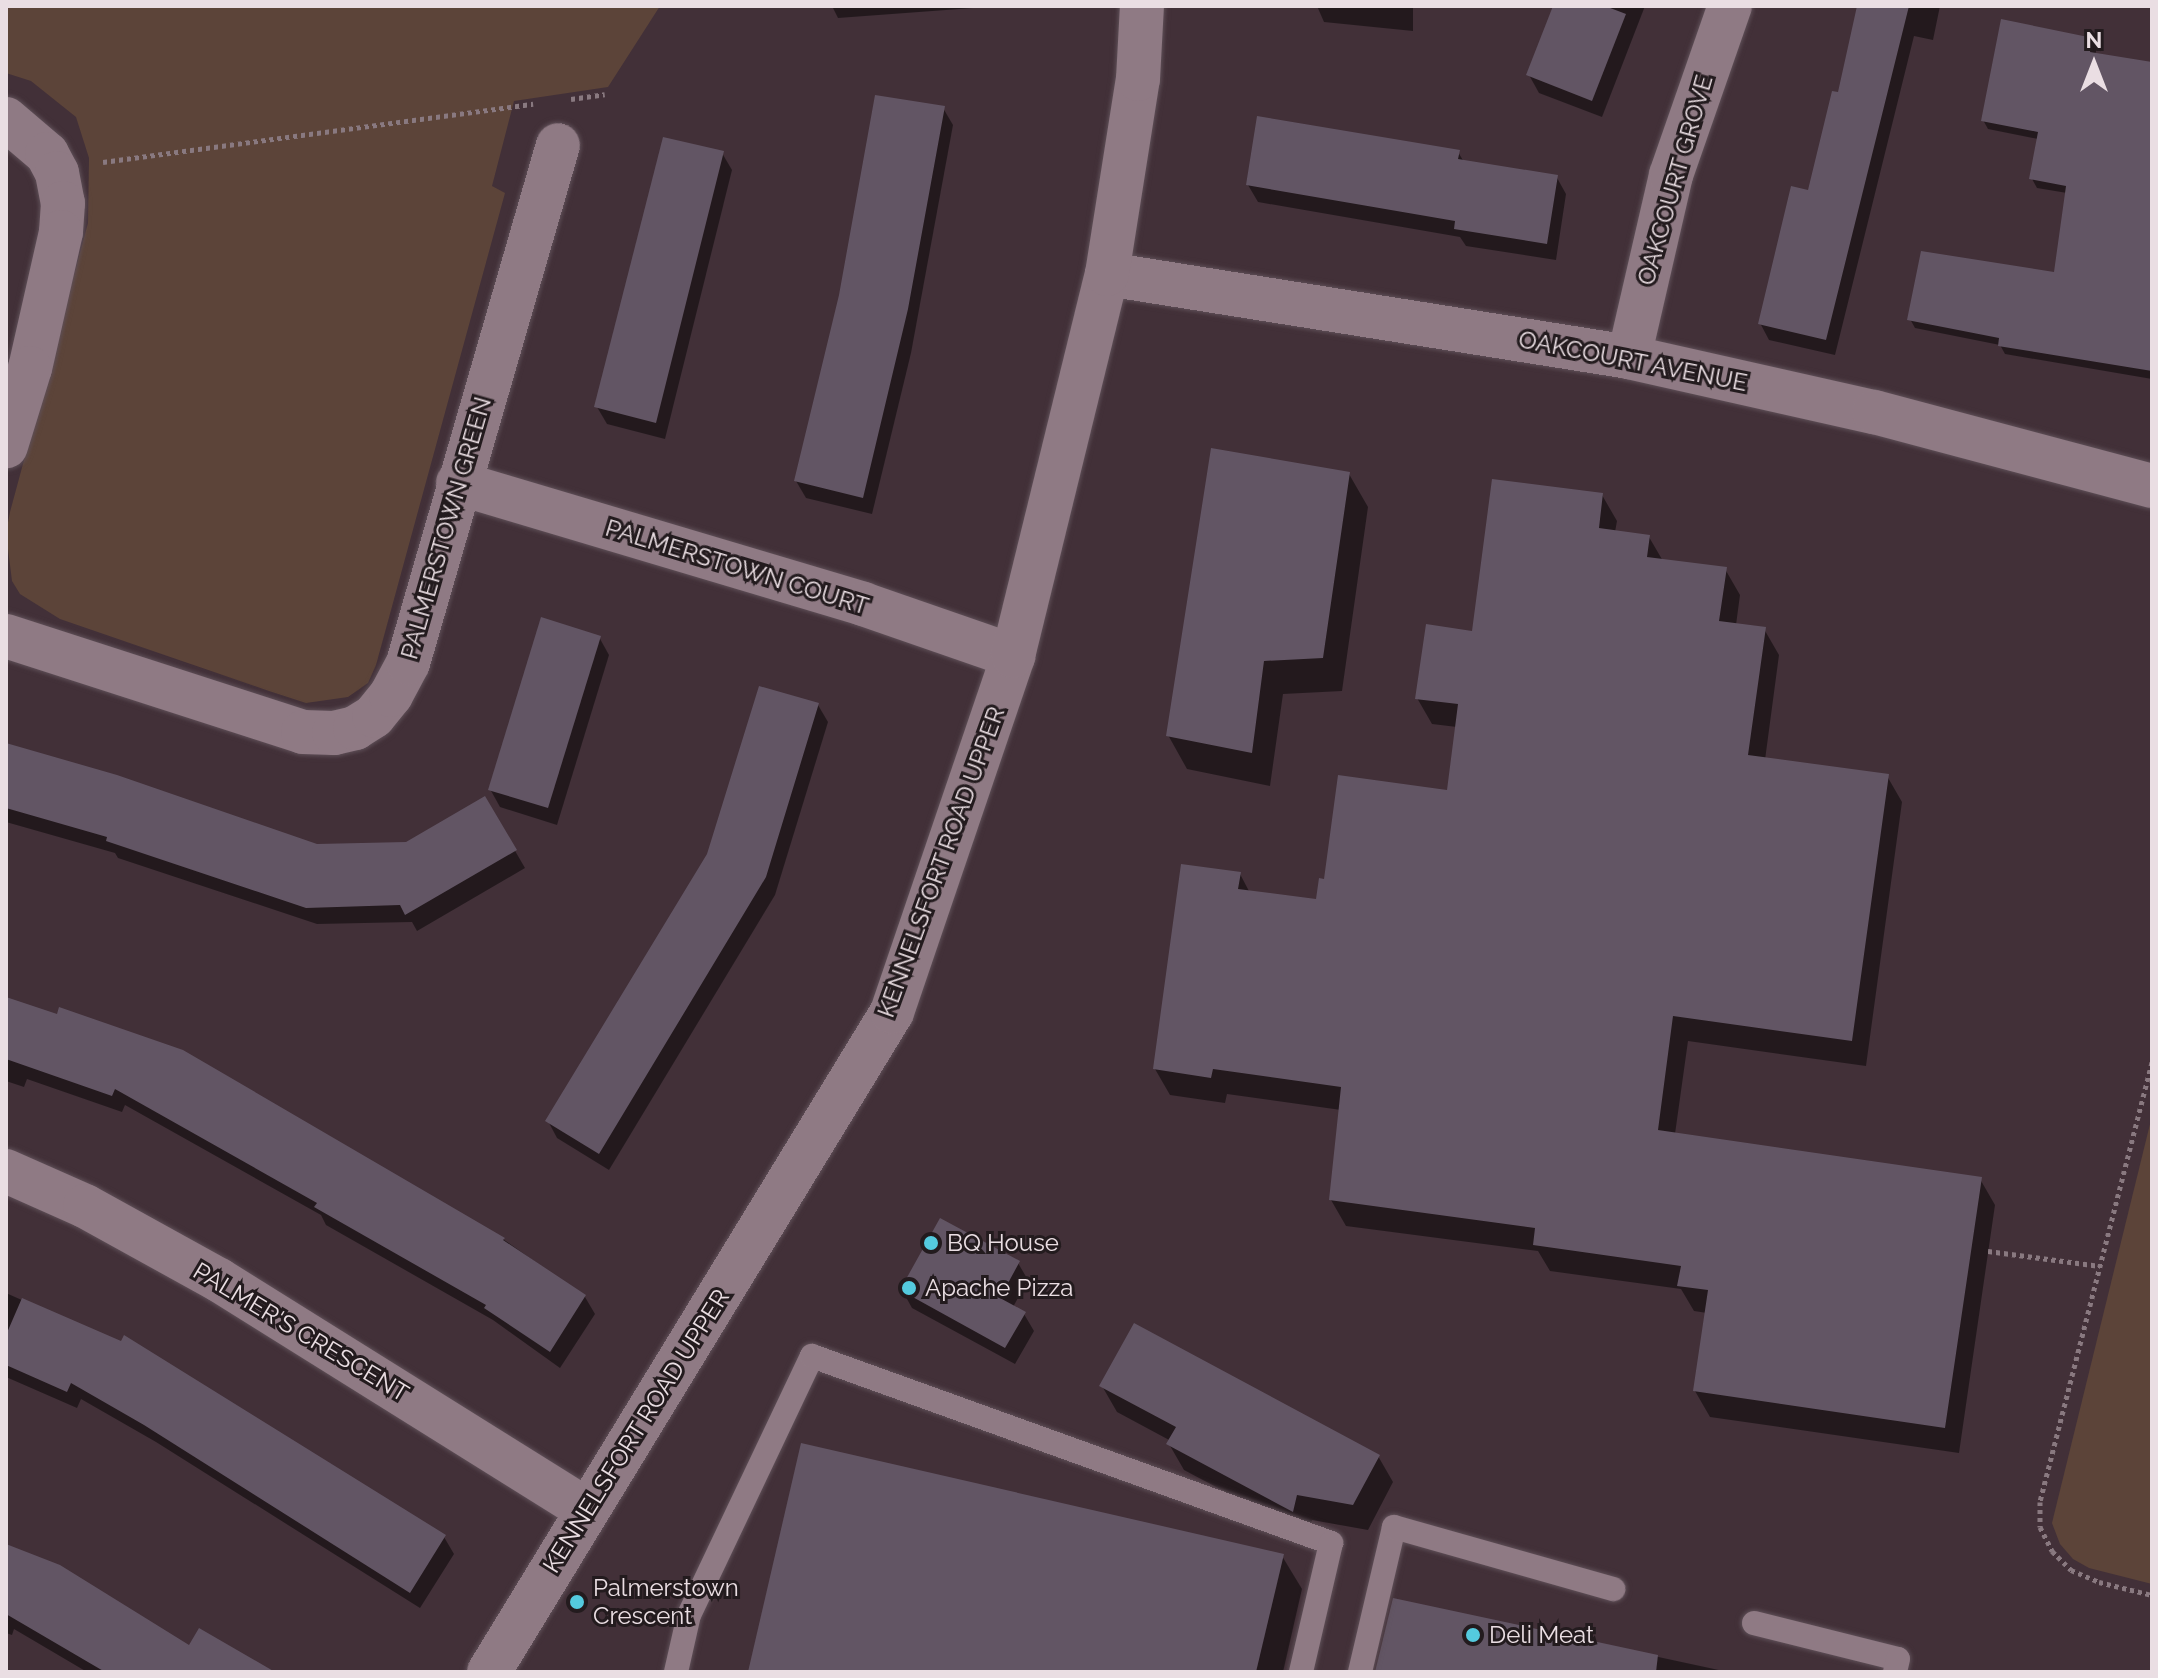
<!DOCTYPE html>
<style>
body{margin:0}
#map{position:relative;width:2158px;height:1678px;overflow:hidden;background:#423038;font-family:Raleway,sans-serif}
div>[style]{position:absolute}
[style*='--x']{left:calc(var(--x)*1px);top:calc(var(--y)*1px);width:calc(var(--w)*1px);rotate:calc(var(--a)*1deg)}
.green>*{inset:0;background:#5c4439}
.shadow>*{inset:0;background:#0007}
.building>*{inset:0;background:#625564}
.path>*{height:5px;margin-top:-2.5px;transform-origin:0;background:repeating-linear-gradient(90deg,#897980 0 4px,transparent 0 8px)}
.roads{filter:drop-shadow(0 0 2px #5e4f57) drop-shadow(0 0 2px #5e4f57)}
.lane>*{height:24px;margin:-12px;padding:0 12px;transform-origin:12px;border-radius:12px;background:#8f7a84}
.street>*{height:44px;margin:-22px;padding:0 22px;transform-origin:22px;border-radius:22px;background:#8f7a84}
.secondary>*{height:44px;margin:-22px;padding:0 22px;transform-origin:22px;border-radius:22px;background:#8f7a84}
.dots>*{width:22px;height:22px;translate:-50% -50%;box-sizing:border-box;border:4px solid #231b1e;border-radius:50%}
span{translate:-50% -50%;white-space:nowrap;text-align:center;line-height:1.15;-webkit-text-stroke:6px #231b1e;paint-order:stroke}
.street-label{font-size:24px;color:#eadee3}
.poi-label{font-size:24px;color:#eadee3}
.left{translate:0 -50%;text-align:left}
.frame{position:absolute;inset:0;border:8px solid #eadee3;pointer-events:none}
.north{position:absolute;left:2054px;top:24px;width:80px;height:80px;-webkit-text-stroke:6px #231b1e;paint-order:stroke;rotate:0deg;font-size:22px;font-weight:700;line-height:32px;text-align:center;color:#eadee3}
.north::after{content:'';display:block;margin:auto;width:28px;height:36px;background:#eadee3;clip-path:polygon(50% 0,100% 100%,50% 72%,0 100%)}
</style>
<div id="map">
<div class="green">
<i style="clip-path:polygon(6px 6px,660px 6px,608px 87px,514px 101px,492px 186px,505px 193px,376px 665px,368px 683px,348px 697px,306px 703px,269px 691px,60px 619px,20px 594px,12px 581px,6px 533px,10px 512px,88px 223px,89px 158px,76px 117px,31px 81px,6px 73px)"></i>
<i style="clip-path:polygon(2152px 1116px,2152px 1584px,2089px 1568px,2073px 1559px,2060px 1544px,2052px 1523px)"></i>
</div>
<div class="shadow">
<i style="clip-path:polygon(832px 6px,1000px 6px,838px 18px)"></i>
<i style="clip-path:polygon(1317px 6px,1413px 6px,1413px 31px,1324px 22px)"></i>
<i style="clip-path:polygon(1556px 6px,1645px 6px,1602px 117px,1539px 93px,1529px 75px)"></i>
<i style="clip-path:polygon(1859px 6px,1940px 6px,1933px 40px,1914px 36px,1835px 355px,1769px 340px,1760px 323px,1809px 192px,1839px 95px)"></i>
<i style="clip-path:polygon(2091px 39px,2097px 48px,2095px 55px,2152px 64px,2152px 379px,2005px 354px,2000px 345px,1915px 328px,1910px 319px,2055px 274px,2067px 193px,2037px 188px,2032px 179px,2038px 139px,1988px 129px,1983px 120px)"></i>
<i style="clip-path:polygon(943px 108px,953px 125px,911px 353px,872px 514px,806px 498px,796px 481px)"></i>
<i style="clip-path:polygon(1458px 152px,1464px 162px,1556px 176px,1566px 194px,1556px 260px,1466px 246px,1460px 237px,1258px 202px,1248px 185px)"></i>
<i style="clip-path:polygon(722px 153px,732px 170px,665px 439px,607px 424px,597px 407px)"></i>
<i style="clip-path:polygon(1349px 474px,1368px 507px,1342px 691px,1283px 694px,1270px 786px,1187px 769px,1168px 735px)"></i>
<i style="clip-path:polygon(1602px 495px,1617px 521px,1615px 532px,1649px 537px,1663px 561px,1725px 569px,1740px 595px,1736px 625px,1764px 629px,1779px 655px,1765px 760px,1887px 776px,1902px 802px,1866px 1066px,1688px 1041px,1675px 1134px,1980px 1179px,1995px 1205px,1959px 1453px,1710px 1417px,1695px 1391px,1707px 1313px,1694px 1311px,1681px 1289px,1550px 1271px,1538px 1251px,1346px 1226px,1331px 1200px,1341px 1110px,1227px 1094px,1225px 1103px,1170px 1095px,1155px 1069px,1240px 874px,1250px 893px,1318px 902px,1325px 881px,1448px 792px,1457px 727px,1432px 724px,1417px 698px)"></i>
<i style="clip-path:polygon(599px 637px,609px 655px,557px 825px,500px 807px,490px 789px)"></i>
<i style="clip-path:polygon(818px 705px,828px 722px,775px 895px,609px 1170px,557px 1138px,548px 1121px)"></i>
<i style="clip-path:polygon(6px 744px,316px 846px,406px 844px,485px 799px,525px 868px,417px 931px,412px 922px,317px 924px,118px 858px,115px 853px,6px 822px)"></i>
<i style="clip-path:polygon(6px 998px,503px 1239px,585px 1297px,595px 1314px,560px 1368px,493px 1320px,326px 1225px,321px 1215px,125px 1105px,122px 1112px,27px 1079px,24px 1087px,6px 1081px)"></i>
<i style="clip-path:polygon(1018px 1263px,1028px 1280px,1013px 1307px,1024px 1314px,1034px 1331px,1015px 1364px,912px 1308px,902px 1290px)"></i>
<i style="clip-path:polygon(6px 1293px,121px 1344px,444px 1537px,454px 1554px,420px 1608px,156px 1442px,81px 1399px,77px 1408px,6px 1377px)"></i>
<i style="clip-path:polygon(1102px 1386px,1378px 1456px,1393px 1482px,1368px 1530px,1312px 1520px,1308px 1536px,1184px 1470px,1169px 1444px,1171px 1441px,1117px 1412px)"></i>
<i style="clip-path:polygon(6px 1546px,190px 1647px,245px 1672px,87px 1672px,14px 1629px,12px 1635px,6px 1633px)"></i>
<i style="clip-path:polygon(1282px 1556px,1302px 1589px,1283px 1672px,750px 1672px)"></i>
<i style="clip-path:polygon(1394px 1600px,1728px 1672px,1378px 1672px)"></i>
</div>
<div class="building">
<i style="clip-path:polygon(1553px 6px,1605px 6px,1626px 14px,1592px 101px,1526px 75px)"></i>
<i style="clip-path:polygon(1857px 6px,1909px 6px,1826px 340px,1758px 324px,1791px 186px,1808px 190px,1832px 91px,1838px 92px)"></i>
<i style="clip-path:polygon(2001px 19px,2093px 38px,2090px 52px,2152px 62px,2152px 371px,1998px 346px,1999px 338px,1907px 320px,1921px 251px,2054px 272px,2066px 186px,2029px 179px,2038px 132px,1981px 121px)"></i>
<i style="clip-path:polygon(875px 95px,945px 106px,908px 309px,863px 498px,794px 481px,839px 295px)"></i>
<i style="clip-path:polygon(1257px 116px,1460px 150px,1458px 159px,1558px 175px,1547px 244px,1454px 229px,1455px 221px,1246px 185px)"></i>
<i style="clip-path:polygon(663px 137px,724px 151px,656px 423px,594px 407px)"></i>
<i style="clip-path:polygon(1211px 448px,1350px 472px,1323px 658px,1264px 661px,1252px 753px,1166px 736px)"></i>
<i style="clip-path:polygon(1492px 479px,1603px 493px,1599px 528px,1650px 535px,1647px 557px,1727px 567px,1719px 621px,1766px 627px,1748px 755px,1889px 774px,1852px 1041px,1673px 1016px,1658px 1130px,1982px 1177px,1945px 1428px,1693px 1391px,1708px 1290px,1677px 1286px,1681px 1266px,1533px 1245px,1535px 1228px,1329px 1200px,1341px 1087px,1213px 1069px,1211px 1078px,1153px 1069px,1181px 864px,1241px 872px,1238px 889px,1316px 899px,1319px 878px,1324px 879px,1338px 775px,1447px 790px,1458px 704px,1415px 699px,1426px 624px,1472px 631px)"></i>
<i style="clip-path:polygon(541px 617px,601px 636px,548px 808px,488px 790px)"></i>
<i style="clip-path:polygon(759px 686px,819px 703px,766px 877px,599px 1154px,545px 1121px,707px 854px)"></i>
<i style="clip-path:polygon(6px 743px,117px 775px,317px 844px,406px 842px,485px 796px,517px 850px,405px 915px,400px 905px,306px 908px,106px 841px,107px 837px,6px 808px)"></i>
<i style="clip-path:polygon(6px 997px,57px 1014px,59px 1007px,183px 1050px,505px 1238px,503px 1240px,586px 1295px,550px 1352px,484px 1308px,486px 1305px,314px 1207px,317px 1203px,115px 1089px,112px 1096px,6px 1059px)"></i>
<i style="clip-path:polygon(940px 1218px,1020px 1261px,1000px 1298px,1026px 1312px,1005px 1348px,900px 1290px)"></i>
<i style="clip-path:polygon(22px 1298px,121px 1341px,124px 1335px,446px 1535px,410px 1593px,144px 1425px,71px 1383px,67px 1392px,6px 1365px,6px 1335px)"></i>
<i style="clip-path:polygon(1134px 1323px,1380px 1455px,1353px 1505px,1297px 1495px,1293px 1512px,1166px 1444px,1176px 1427px,1099px 1386px)"></i>
<i style="clip-path:polygon(801px 1443px,1284px 1554px,1256px 1672px,748px 1672px)"></i>
<i style="clip-path:polygon(6px 1544px,60px 1565px,189px 1645px,199px 1628px,275px 1672px,105px 1672px,6px 1614px)"></i>
<i style="clip-path:polygon(1393px 1598px,1658px 1655px,1656px 1672px,1375px 1672px)"></i>
</div>
<div class="path">
<i style="--x:571;--y:99;--w:34;--a:-8"></i>
<i style="--x:103;--y:162;--w:434;--a:-7.7"></i>
<i style="--x:2152;--y:1062;--w:454;--a:104.3"></i>
<i style="--x:2040;--y:1502;--w:25;--a:90"></i>
<i style="--x:2040;--y:1527;--w:27;--a:63"></i>
<i style="--x:2052;--y:1551;--w:27;--a:45"></i>
<i style="--x:2071;--y:1570;--w:30;--a:23"></i>
<i style="--x:2099;--y:1582;--w:55;--a:13.8"></i>
<i style="--x:1988;--y:1251;--w:113;--a:7.6"></i>
</div>
<div class="roads">
<div class="lane">
<i style="--x:1754;--y:1623;--w:148;--a:14"></i>
<i style="--x:1898;--y:1659;--w:13;--a:103"></i>
<i style="--x:676;--y:1672;--w:58;--a:-77.2"></i>
<i style="--x:689;--y:1615;--w:287;--a:-64.6"></i>
<i style="--x:812;--y:1356;--w:552;--a:19.81"></i>
<i style="--x:1331;--y:1543;--w:132;--a:103.1"></i>
<i style="--x:1360;--y:1672;--w:149;--a:-76.8"></i>
<i style="--x:1394;--y:1527;--w:228;--a:15.8"></i>
</div>
<div class="street">
<i style="--x:6;--y:119;--w:54;--a:40.5"></i>
<i style="--x:47;--y:154;--w:21;--a:62"></i>
<i style="--x:57;--y:173;--w:31;--a:79"></i>
<i style="--x:63;--y:203;--w:29;--a:94"></i>
<i style="--x:61;--y:232;--w:139;--a:102.8"></i>
<i style="--x:30;--y:368;--w:82;--a:107.1"></i>
<i style="--x:1107;--y:274;--w:529;--a:9.03"></i>
<i style="--x:1629;--y:357;--w:251;--a:12.7"></i>
<i style="--x:1874;--y:412;--w:288;--a:14.9"></i>
<i style="--x:1629;--y:357;--w:187;--a:-77"></i>
<i style="--x:1671;--y:175;--w:179;--a:-70.8"></i>
<i style="--x:458;--y:483;--w:423;--a:16.6"></i>
<i style="--x:863;--y:604;--w:159;--a:19.1"></i>
<i style="--x:6;--y:636;--w:312;--a:17.9"></i>
<i style="--x:303;--y:732;--w:31;--a:2"></i>
<i style="--x:334;--y:733;--w:22;--a:-13"></i>
<i style="--x:355;--y:728;--w:22;--a:-32"></i>
<i style="--x:374;--y:716;--w:27;--a:-51"></i>
<i style="--x:391;--y:695;--w:36;--a:-62"></i>
<i style="--x:408;--y:663;--w:539;--a:-73.85"></i>
<i style="--x:6;--y:1171;--w:86;--a:23.9"></i>
<i style="--x:85;--y:1206;--w:153;--a:28.9"></i>
<i style="--x:219;--y:1280;--w:434;--a:32"></i>
</div>
<div class="secondary">
<i style="--x:489;--y:1672;--w:773;--a:-58.59"></i>
<i style="--x:892;--y:1012;--w:376;--a:-71.2"></i>
<i style="--x:1013;--y:656;--w:393;--a:-76.2"></i>
<i style="--x:1107;--y:274;--w:197;--a:-81"></i>
<i style="--x:1138;--y:79;--w:73;--a:-86.9"></i>
</div>
</div>
<div class="dots">
<i style="left:931px;top:1243px;background:#54cade"></i>
<i style="left:909px;top:1288px;background:#54cade"></i>
<i style="left:577px;top:1602px;background:#54cade"></i>
<i style="left:1473px;top:1635px;background:#54cade"></i>
</div>
<div class="street-label">
<span style="left:1675px;top:180px;rotate:-74deg">OAKCOURT GROVE</span>
<span style="left:1633px;top:361px;rotate:11deg">OAKCOURT AVENUE</span>
<span style="left:446px;top:528px;rotate:-74deg">PALMERSTOWN GREEN</span>
<span style="left:737px;top:567px;rotate:17deg">PALMERSTOWN COURT</span>
<span style="left:941px;top:862px;rotate:-70deg">KENNELSFORT ROAD UPPER</span>
<span style="left:301px;top:1332px;rotate:31deg">PALMER'S CRESCENT</span>
<span style="left:636px;top:1431px;rotate:-58deg">KENNELSFORT ROAD UPPER</span>
</div>
<div class="poi-label">
<span class="left" style="left:947px;top:1243px">BQ House</span>
<span class="left" style="left:925px;top:1288px">Apache Pizza</span>
<span class="left" style="left:593px;top:1602px">Palmerstown<br>Crescent</span>
<span class="left" style="left:1489px;top:1635px">Deli Meat</span>
</div>
<div class="frame"></div>
<div class="north">N</div>
</div>
